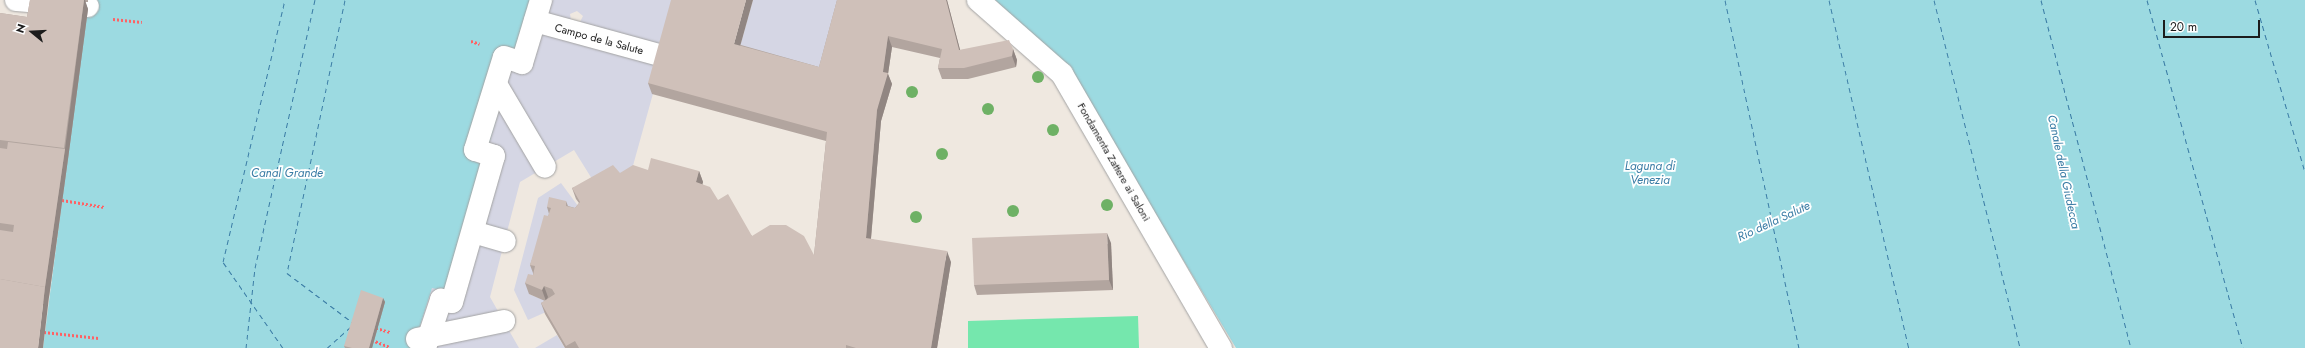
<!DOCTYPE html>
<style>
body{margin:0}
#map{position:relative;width:2305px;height:348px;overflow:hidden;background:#efe8e0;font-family:Jost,sans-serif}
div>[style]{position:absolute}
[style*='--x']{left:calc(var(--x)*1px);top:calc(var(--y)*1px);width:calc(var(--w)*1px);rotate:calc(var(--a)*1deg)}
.pitch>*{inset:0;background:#75e7ad}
.plaza>*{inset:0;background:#d5d6e4}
.water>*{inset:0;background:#9cdae1}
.ferry>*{height:1px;margin-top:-0.5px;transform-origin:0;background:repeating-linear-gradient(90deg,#3a7ca5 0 5px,transparent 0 9px)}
.path>*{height:2.5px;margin-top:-1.25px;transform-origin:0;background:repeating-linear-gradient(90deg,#ff6164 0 2px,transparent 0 4px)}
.roads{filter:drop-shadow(0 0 1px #a3a3a3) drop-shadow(0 0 1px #a3a3a3)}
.street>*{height:22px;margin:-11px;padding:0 11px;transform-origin:11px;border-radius:11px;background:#fff}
.trees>*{width:12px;height:12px;margin:-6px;border-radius:50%;background:#6eb165}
.wall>*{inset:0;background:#b2a59f}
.shaded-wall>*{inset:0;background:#918682}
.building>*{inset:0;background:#cfc0b9}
span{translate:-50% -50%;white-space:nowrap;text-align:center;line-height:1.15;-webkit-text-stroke:3.5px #fff;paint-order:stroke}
.street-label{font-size:11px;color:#1c1c1c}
.water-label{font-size:12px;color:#3a7ca5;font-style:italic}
.north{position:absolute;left:12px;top:12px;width:40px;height:40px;-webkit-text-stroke:3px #fff;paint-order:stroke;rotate:288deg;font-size:11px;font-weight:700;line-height:16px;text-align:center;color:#1c1c1c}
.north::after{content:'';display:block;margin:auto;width:14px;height:18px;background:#1c1c1c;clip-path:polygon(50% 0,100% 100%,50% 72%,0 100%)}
.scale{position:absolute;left:2163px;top:20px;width:97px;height:18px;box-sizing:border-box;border:2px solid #1c1c1c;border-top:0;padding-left:5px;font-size:12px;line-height:14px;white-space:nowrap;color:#1c1c1c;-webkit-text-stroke:3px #fff;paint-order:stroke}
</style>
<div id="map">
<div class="pitch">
<i style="clip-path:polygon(1138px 316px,1139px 348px,968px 348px,968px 321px)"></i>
</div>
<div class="plaza">
<i style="clip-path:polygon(evenodd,531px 0,679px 0,629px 180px,597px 187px,574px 150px,520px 182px,490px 297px,519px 348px,413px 348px,432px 287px,446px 291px,531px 0,577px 11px,583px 16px,580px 22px,571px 20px,570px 14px,577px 11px)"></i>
<i style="clip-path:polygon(753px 0,844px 0,823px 78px,738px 54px)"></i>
<i style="clip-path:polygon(561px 183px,578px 206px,529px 294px,546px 301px,546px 312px,528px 320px,514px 290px,538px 198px)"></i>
<i style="clip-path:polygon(557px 335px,565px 348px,535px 348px)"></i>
</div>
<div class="water">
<i style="clip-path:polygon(88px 0,531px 0,446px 291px,432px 288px,413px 348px,43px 348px)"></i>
<i style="clip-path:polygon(995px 0,2305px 0,2305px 348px,1236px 348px,1068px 68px)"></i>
</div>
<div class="ferry">
<i style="--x:345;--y:0;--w:279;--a:102"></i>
<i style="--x:287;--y:273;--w:81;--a:37"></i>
<i style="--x:1725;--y:0;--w:356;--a:78"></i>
<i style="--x:1829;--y:0;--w:357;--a:77.1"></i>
<i style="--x:1934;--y:0;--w:358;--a:76.1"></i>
<i style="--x:2041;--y:0;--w:359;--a:75.5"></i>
<i style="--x:2147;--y:0;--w:361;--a:74.6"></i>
<i style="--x:2255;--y:0;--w:179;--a:73.8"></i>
<i style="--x:246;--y:348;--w:81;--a:-83.6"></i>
<i style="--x:255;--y:268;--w:275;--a:-77.4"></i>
<i style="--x:283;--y:348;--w:105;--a:-124.9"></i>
<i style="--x:223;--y:262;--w:269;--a:-76.7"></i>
<i style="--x:327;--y:348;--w:31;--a:-42"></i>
</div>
<div class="path">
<i style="--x:113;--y:19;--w:29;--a:6"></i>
<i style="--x:471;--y:41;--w:9;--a:18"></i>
<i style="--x:62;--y:200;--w:43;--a:9.5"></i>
<i style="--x:376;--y:328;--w:15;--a:16"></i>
<i style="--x:44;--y:332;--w:55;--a:6.2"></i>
<i style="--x:372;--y:340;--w:19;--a:21"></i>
</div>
<div class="roads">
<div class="street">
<i style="--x:16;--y:0;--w:72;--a:4.8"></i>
<i style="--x:978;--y:0;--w:112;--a:41.4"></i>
<i style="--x:1062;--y:74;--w:317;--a:59.9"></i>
<i style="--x:535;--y:21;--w:133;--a:15.3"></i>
<i style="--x:496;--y:84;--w:96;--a:59.4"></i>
<i style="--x:473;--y:232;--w:33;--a:16"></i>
<i style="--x:417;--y:339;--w:89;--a:-11.7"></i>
<i style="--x:425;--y:348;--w:51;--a:-71.6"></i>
<i style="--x:441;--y:300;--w:11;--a:10"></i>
<i style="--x:452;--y:302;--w:152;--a:-74"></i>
<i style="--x:494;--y:156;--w:20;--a:-162"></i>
<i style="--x:475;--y:150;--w:97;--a:-72.7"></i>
<i style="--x:504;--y:57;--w:19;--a:18"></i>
<i style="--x:522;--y:63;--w:66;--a:-73.2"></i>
</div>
</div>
<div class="trees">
<i style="left:1038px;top:77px"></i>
<i style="left:912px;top:92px"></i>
<i style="left:988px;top:109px"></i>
<i style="left:1053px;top:130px"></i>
<i style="left:942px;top:154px"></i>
<i style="left:1107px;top:205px"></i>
<i style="left:1013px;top:211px"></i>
<i style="left:916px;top:217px"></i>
</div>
<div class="wall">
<i style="clip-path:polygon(30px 0,88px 0,88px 2px,85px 2px,88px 9px,68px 159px,49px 297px,0 348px,0 13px,27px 17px)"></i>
<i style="clip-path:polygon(837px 0,947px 0,960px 50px,1013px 49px,1017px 60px,1016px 67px,968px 79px,942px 79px,938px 68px,940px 58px,892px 47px,888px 74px,892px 84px,881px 121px,871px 239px,951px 262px,937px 348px,565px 348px,545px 314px,541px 303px,545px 301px,529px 294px,525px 283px,533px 275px,533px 273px,530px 265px,549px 214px,547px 207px,566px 201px,568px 206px,575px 208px,579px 203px,576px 199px,572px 188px,620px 173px,648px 170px,699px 171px,703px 182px,702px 184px,752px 236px,814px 255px,826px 141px,652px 94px,648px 83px,741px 45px,819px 67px)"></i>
<i style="clip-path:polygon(1111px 243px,1113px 290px,977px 295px,974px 285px)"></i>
<i style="clip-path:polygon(383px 298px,385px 302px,372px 348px,345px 348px,344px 346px)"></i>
</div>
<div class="shaded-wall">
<i style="clip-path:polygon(84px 0,85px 0,88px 9px,68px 159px,49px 297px,43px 348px,38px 348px,45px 287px,65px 149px)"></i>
<i style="clip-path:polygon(746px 0,753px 0,738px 54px,734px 44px)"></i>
<i style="clip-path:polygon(946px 0,947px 0,963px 61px,959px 50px)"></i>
<i style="clip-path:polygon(888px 36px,892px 47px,888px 74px,892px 84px,881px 121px,870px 249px,866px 238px,877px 110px)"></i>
<i style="clip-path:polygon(1013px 49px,1017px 60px,1016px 67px,1012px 56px)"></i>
<i style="clip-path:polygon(699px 171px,703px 182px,700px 193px,696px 182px)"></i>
<i style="clip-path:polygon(1107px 233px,1111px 243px,1113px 290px,1109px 280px)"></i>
<i style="clip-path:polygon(947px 251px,951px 262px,937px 348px,931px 348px)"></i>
<i style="clip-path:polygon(544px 286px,548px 297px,546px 301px,542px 290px)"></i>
<i style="clip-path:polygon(383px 298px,385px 302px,372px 348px,369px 348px)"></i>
</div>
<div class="building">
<i style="clip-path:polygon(30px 0,84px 0,64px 148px,0 140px,0 13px,27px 17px)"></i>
<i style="clip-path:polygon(671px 0,746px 0,734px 44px,819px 67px,837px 0,946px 0,959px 50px,1009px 40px,1013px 49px,1012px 56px,964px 68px,938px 68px,942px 49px,888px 36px,883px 72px,888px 73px,877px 110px,866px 238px,947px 251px,931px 348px,856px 348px,846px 345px,846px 348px,579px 348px,575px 341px,566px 346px,541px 303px,555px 294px,552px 289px,544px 286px,542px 290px,525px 283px,528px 274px,533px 275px,535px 266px,530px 265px,544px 215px,548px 216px,551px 208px,547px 207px,549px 197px,566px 201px,566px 206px,575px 208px,580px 202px,572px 188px,613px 165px,620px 173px,633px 165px,648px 170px,651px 158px,699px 171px,696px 182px,710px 187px,718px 200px,728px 194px,752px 236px,770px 225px,786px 225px,804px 236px,814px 255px,827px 132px,648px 83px)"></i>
<i style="clip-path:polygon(8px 142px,65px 149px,45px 287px,0 279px,0 230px,13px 232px,14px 225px,0 223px,0 148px,7px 149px)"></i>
<i style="clip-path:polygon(1107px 233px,1109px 280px,974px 285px,972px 238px)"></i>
<i style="clip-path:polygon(0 279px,45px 287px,38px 348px,0 348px)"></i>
<i style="clip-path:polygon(361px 290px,383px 298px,369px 348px,352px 348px,344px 346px)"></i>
</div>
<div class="street-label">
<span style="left:599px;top:39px;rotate:15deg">Campo de la Salute</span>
<span style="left:1114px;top:162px;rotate:60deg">Fondamenta Zattere ai Saloni</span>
</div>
<div class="water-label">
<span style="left:1650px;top:174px">Laguna di<br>Venezia</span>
<span style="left:2063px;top:172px;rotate:78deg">Canale della Giudecca</span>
<span style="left:287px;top:174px">Canal Grande</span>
<span style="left:1774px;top:222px;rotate:-25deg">Rio della Salute</span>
</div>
<div class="north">N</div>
<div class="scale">20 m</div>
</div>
